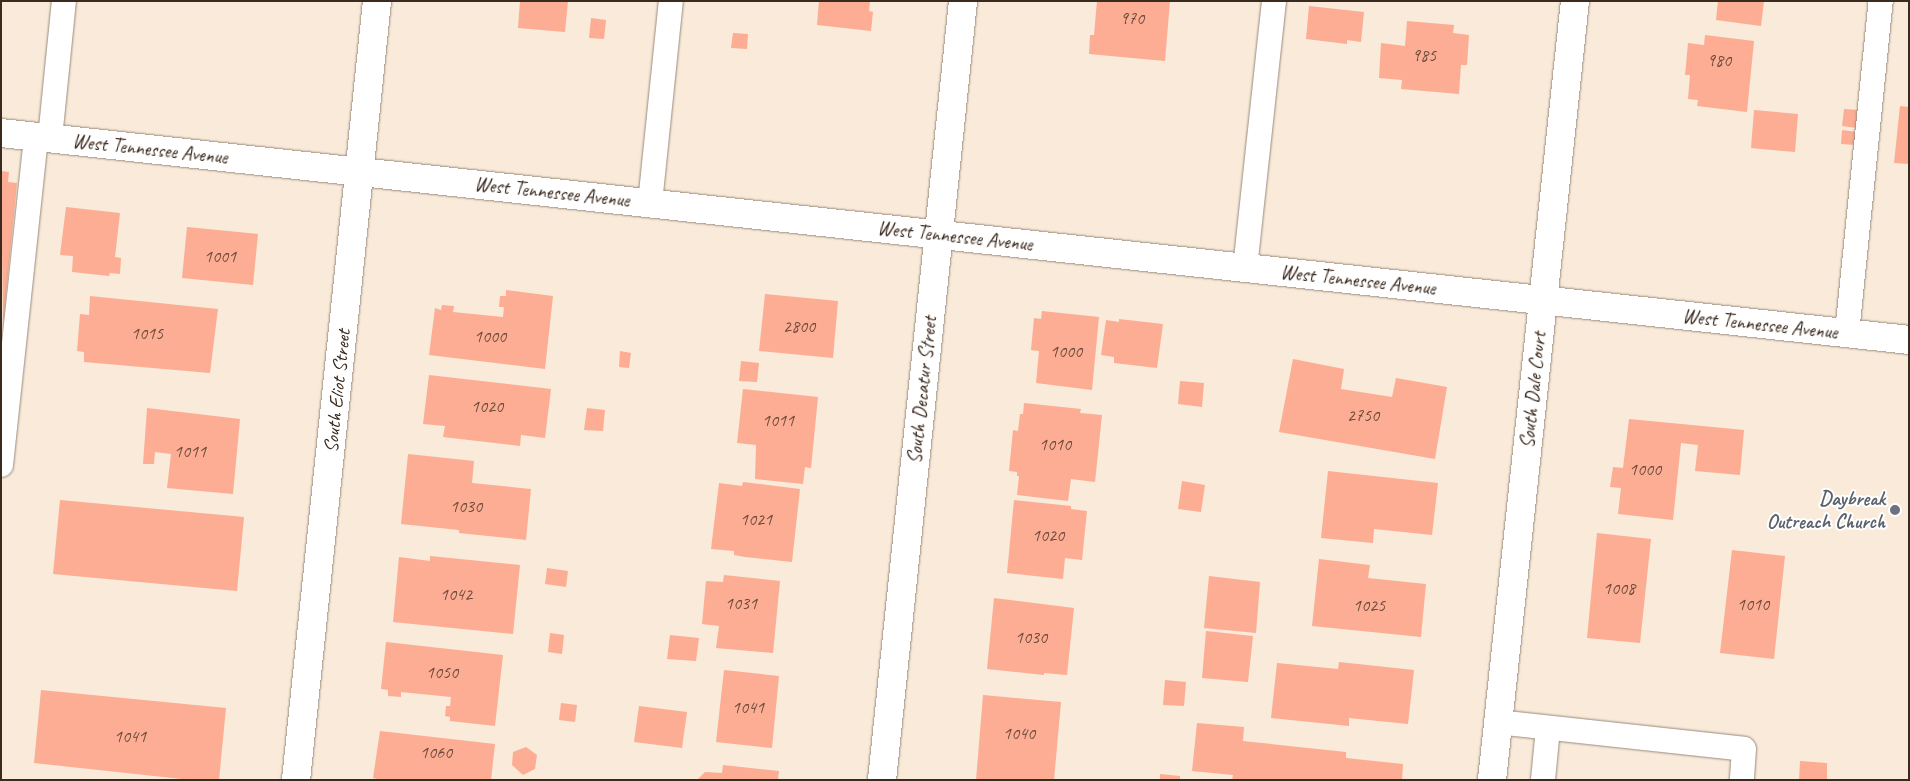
<!DOCTYPE html>
<style>
body{margin:0}
#map{position:relative;width:1910px;height:781px;overflow:hidden;background:#f9eada;font-family:Caveat,sans-serif}
div>[style]{position:absolute}
[style*='--x']{left:calc(var(--x)*1px);top:calc(var(--y)*1px);width:calc(var(--w)*1px);rotate:calc(var(--a)*1deg)}
.building>*{inset:0;background:#fcad93}
.roads{filter:drop-shadow(0 0 1px #9a8a7c) drop-shadow(0 0 1px #9a8a7c)}
.lane>*{height:24px;margin:-12px;padding:0 12px;transform-origin:12px;border-radius:12px;background:#fff}
.street>*{height:28px;margin:-14px;padding:0 14px;transform-origin:14px;border-radius:14px;background:#fff}
.dots>*{width:14px;height:14px;translate:-50% -50%;box-sizing:border-box;border:2px solid #fff;border-radius:50%}
span{translate:-50% -50%;white-space:nowrap;text-align:center;line-height:1.15;-webkit-text-stroke:4px #fff;paint-order:stroke}
.number-label{font-size:18px;color:#6b4b3b}
.number-label span{-webkit-text-stroke-width:0}
.street-label{font-size:20px;color:#3b2a1e}
.worship-label{font-size:20px;color:#5b616d;font-weight:700}
.right{translate:-100% -50%;text-align:right}
.frame{position:absolute;inset:0;border:2px solid #3b2a1e;pointer-events:none}
</style>
<div id="map">
<div class="building">
<i style="clip-path:polygon(520px 1px,568px 1px,565px 32px,518px 28px)"></i>
<i style="clip-path:polygon(819px 1px,870px 1px,869px 11px,873px 12px,871px 31px,817px 25px)"></i>
<i style="clip-path:polygon(1097px 1px,1170px 1px,1165px 61px,1089px 54px,1090px 35px,1094px 35px)"></i>
<i style="clip-path:polygon(1718px 1px,1764px 1px,1761px 26px,1716px 20px)"></i>
<i style="clip-path:polygon(1309px 6px,1364px 12px,1361px 42px,1347px 40px,1347px 44px,1306px 39px)"></i>
<i style="clip-path:polygon(591px 18px,606px 20px,604px 39px,589px 38px)"></i>
<i style="clip-path:polygon(1407px 21px,1454px 25px,1453px 33px,1469px 35px,1467px 65px,1461px 65px,1459px 94px,1401px 89px,1402px 80px,1379px 78px,1381px 43px,1405px 46px)"></i>
<i style="clip-path:polygon(733px 33px,748px 34px,747px 49px,731px 48px)"></i>
<i style="clip-path:polygon(1705px 35px,1754px 41px,1747px 112px,1697px 106px,1698px 100px,1688px 99px,1690px 75px,1685px 75px,1688px 43px,1704px 45px)"></i>
<i style="clip-path:polygon(1900px 106px,1909px 107px,1909px 164px,1894px 163px)"></i>
<i style="clip-path:polygon(1844px 109px,1859px 110px,1857px 128px,1842px 126px)"></i>
<i style="clip-path:polygon(1754px 110px,1798px 114px,1795px 152px,1751px 148px)"></i>
<i style="clip-path:polygon(1842px 130px,1857px 132px,1856px 145px,1841px 144px)"></i>
<i style="clip-path:polygon(1px 171px,9px 172px,8px 182px,17px 183px,3px 325px)"></i>
<i style="clip-path:polygon(66px 207px,120px 213px,115px 257px,121px 258px,120px 274px,110px 273px,109px 276px,72px 272px,73px 256px,60px 255px)"></i>
<i style="clip-path:polygon(187px 227px,258px 234px,253px 285px,182px 278px)"></i>
<i style="clip-path:polygon(506px 290px,553px 296px,545px 369px,429px 355px,435px 308px,441px 310px,442px 305px,454px 306px,453px 312px,503px 317px,504px 307px,499px 307px,500px 296px,506px 296px)"></i>
<i style="clip-path:polygon(765px 294px,838px 301px,833px 358px,759px 351px)"></i>
<i style="clip-path:polygon(90px 296px,218px 309px,210px 373px,84px 362px,84px 352px,77px 351px,80px 314px,89px 315px)"></i>
<i style="clip-path:polygon(1042px 311px,1099px 317px,1092px 390px,1036px 383px,1039px 351px,1031px 350px,1034px 318px,1041px 319px)"></i>
<i style="clip-path:polygon(1119px 319px,1163px 324px,1157px 368px,1114px 363px,1114px 357px,1101px 355px,1106px 320px,1119px 322px)"></i>
<i style="clip-path:polygon(620px 351px,631px 353px,629px 368px,619px 367px)"></i>
<i style="clip-path:polygon(1293px 359px,1344px 369px,1341px 389px,1392px 397px,1396px 378px,1447px 387px,1435px 459px,1279px 432px)"></i>
<i style="clip-path:polygon(741px 361px,759px 363px,757px 382px,739px 381px)"></i>
<i style="clip-path:polygon(429px 375px,551px 389px,545px 438px,521px 435px,520px 446px,443px 437px,445px 426px,423px 424px)"></i>
<i style="clip-path:polygon(1180px 381px,1204px 383px,1202px 407px,1178px 404px)"></i>
<i style="clip-path:polygon(743px 389px,818px 397px,811px 468px,805px 467px,803px 484px,755px 479px,756px 445px,737px 443px)"></i>
<i style="clip-path:polygon(1024px 403px,1081px 409px,1080px 413px,1102px 415px,1095px 482px,1071px 479px,1068px 501px,1017px 495px,1019px 476px,1017px 476px,1017px 472px,1009px 471px,1013px 430px,1018px 431px,1020px 414px,1023px 414px)"></i>
<i style="clip-path:polygon(147px 408px,240px 419px,233px 494px,167px 488px,171px 454px,155px 452px,154px 464px,143px 464px)"></i>
<i style="clip-path:polygon(587px 408px,605px 410px,603px 431px,584px 430px)"></i>
<i style="clip-path:polygon(1629px 419px,1744px 430px,1740px 475px,1695px 471px,1698px 445px,1681px 443px,1673px 520px,1618px 514px,1621px 488px,1610px 487px,1613px 467px,1623px 468px)"></i>
<i style="clip-path:polygon(408px 454px,474px 461px,472px 483px,531px 489px,526px 540px,459px 533px,459px 530px,401px 524px)"></i>
<i style="clip-path:polygon(1328px 471px,1438px 483px,1432px 535px,1374px 529px,1373px 543px,1321px 538px)"></i>
<i style="clip-path:polygon(1182px 481px,1205px 485px,1201px 512px,1178px 509px)"></i>
<i style="clip-path:polygon(743px 482px,800px 489px,792px 562px,745px 557px,734px 555px,734px 551px,711px 549px,719px 483px,742px 486px)"></i>
<i style="clip-path:polygon(60px 500px,244px 517px,237px 591px,53px 574px)"></i>
<i style="clip-path:polygon(1014px 500px,1071px 506px,1071px 509px,1087px 511px,1082px 560px,1065px 558px,1063px 579px,1007px 573px)"></i>
<i style="clip-path:polygon(1597px 533px,1651px 539px,1640px 643px,1587px 638px)"></i>
<i style="clip-path:polygon(1732px 550px,1785px 556px,1774px 659px,1720px 653px)"></i>
<i style="clip-path:polygon(430px 556px,520px 565px,513px 634px,393px 622px,399px 557px,430px 561px)"></i>
<i style="clip-path:polygon(1319px 559px,1370px 565px,1368px 578px,1426px 584px,1421px 637px,1312px 626px)"></i>
<i style="clip-path:polygon(547px 568px,568px 571px,566px 587px,545px 584px)"></i>
<i style="clip-path:polygon(724px 575px,780px 581px,773px 653px,716px 648px,719px 626px,702px 624px,706px 581px,723px 582px)"></i>
<i style="clip-path:polygon(1209px 576px,1260px 582px,1256px 633px,1204px 628px)"></i>
<i style="clip-path:polygon(994px 598px,1074px 608px,1067px 675px,1044px 673px,1044px 675px,987px 669px)"></i>
<i style="clip-path:polygon(1206px 631px,1253px 636px,1248px 682px,1202px 678px)"></i>
<i style="clip-path:polygon(550px 633px,564px 635px,562px 654px,548px 652px)"></i>
<i style="clip-path:polygon(670px 635px,699px 638px,696px 661px,667px 659px)"></i>
<i style="clip-path:polygon(386px 642px,503px 655px,495px 726px,450px 721px,450px 717px,445px 716px,446px 706px,450px 706px,451px 697px,401px 692px,401px 697px,388px 696px,388px 690px,381px 689px)"></i>
<i style="clip-path:polygon(1339px 662px,1414px 670px,1408px 724px,1349px 718px,1349px 726px,1271px 718px,1277px 663px,1338px 669px)"></i>
<i style="clip-path:polygon(724px 670px,779px 676px,772px 748px,716px 742px)"></i>
<i style="clip-path:polygon(1165px 680px,1186px 682px,1184px 706px,1163px 705px)"></i>
<i style="clip-path:polygon(41px 690px,226px 708px,219px 780px,191px 780px,34px 763px)"></i>
<i style="clip-path:polygon(983px 695px,1061px 702px,1054px 780px,976px 780px)"></i>
<i style="clip-path:polygon(561px 703px,577px 705px,575px 722px,559px 720px)"></i>
<i style="clip-path:polygon(639px 706px,687px 712px,682px 748px,634px 742px)"></i>
<i style="clip-path:polygon(1197px 723px,1244px 727px,1243px 741px,1346px 752px,1346px 758px,1403px 764px,1402px 780px,1232px 780px,1233px 775px,1192px 771px)"></i>
<i style="clip-path:polygon(380px 731px,495px 744px,491px 780px,381px 780px,373px 778px)"></i>
<i style="clip-path:polygon(526px 747px,537px 755px,535px 769px,523px 775px,512px 765px,513px 752px)"></i>
<i style="clip-path:polygon(1800px 761px,1827px 763px,1827px 780px,1799px 780px)"></i>
<i style="clip-path:polygon(723px 765px,779px 771px,778px 780px,697px 780px,705px 772px,722px 773px)"></i>
<i style="clip-path:polygon(1160px 774px,1180px 776px,1180px 780px,1160px 780px)"></i>
</div>
<div class="roads">
<div class="lane">
<i style="--x:50;--y:138;--w:138;--a:-84.2"></i>
<i style="--x:650;--y:203;--w:203;--a:-84.1"></i>
<i style="--x:1245;--y:268;--w:269;--a:-83.8"></i>
<i style="--x:1847;--y:333;--w:334;--a:-84.2"></i>
<i style="--x:1;--y:465;--w:330;--a:-83.9"></i>
<i style="--x:1497;--y:722;--w:248;--a:6.2"></i>
<i style="--x:1744;--y:749;--w:31;--a:94"></i>
<i style="--x:1543;--y:780;--w:52;--a:-84.5"></i>
</div>
<div class="street">
<i style="--x:1;--y:133;--w:1919;--a:6.19"></i>
<i style="--x:296;--y:780;--w:783;--a:-84.06"></i>
<i style="--x:882;--y:780;--w:783;--a:-84.06"></i>
<i style="--x:1492;--y:780;--w:783;--a:-83.92"></i>
</div>
</div>
<div class="dots">
<i style="left:1895px;top:510px;background:#6b7280"></i>
</div>
<div class="number-label">
<span style="left:1132px;top:18px">970</span>
<span style="left:1424px;top:55px">985</span>
<span style="left:1719px;top:60px">980</span>
<span style="left:220px;top:256px">1001</span>
<span style="left:799px;top:326px">2800</span>
<span style="left:147px;top:333px">1015</span>
<span style="left:490px;top:336px">1000</span>
<span style="left:1066px;top:351px">1000</span>
<span style="left:487px;top:406px">1020</span>
<span style="left:1363px;top:415px">2750</span>
<span style="left:778px;top:420px">1011</span>
<span style="left:1055px;top:444px">1010</span>
<span style="left:190px;top:451px">1011</span>
<span style="left:1645px;top:469px">1000</span>
<span style="left:466px;top:506px">1030</span>
<span style="left:756px;top:519px">1021</span>
<span style="left:1048px;top:535px">1020</span>
<span style="left:1619px;top:588px">1008</span>
<span style="left:456px;top:594px">1042</span>
<span style="left:741px;top:603px">1031</span>
<span style="left:1753px;top:604px">1010</span>
<span style="left:1369px;top:605px">1025</span>
<span style="left:1031px;top:637px">1030</span>
<span style="left:442px;top:672px">1050</span>
<span style="left:748px;top:707px">1041</span>
<span style="left:1019px;top:733px">1040</span>
<span style="left:130px;top:736px">1041</span>
<span style="left:436px;top:752px">1060</span>
</div>
<div class="street-label">
<span style="left:150px;top:149px;rotate:6deg">West Tennessee Avenue</span>
<span style="left:552px;top:192px;rotate:6deg">West Tennessee Avenue</span>
<span style="left:955px;top:236px;rotate:6deg">West Tennessee Avenue</span>
<span style="left:1358px;top:280px;rotate:6deg">West Tennessee Avenue</span>
<span style="left:1760px;top:324px;rotate:6deg">West Tennessee Avenue</span>
<span style="left:922px;top:390px;rotate:-84deg">South Decatur Street</span>
<span style="left:1533px;top:390px;rotate:-84deg">South Dale Court</span>
<span style="left:337px;top:391px;rotate:-84deg">South Eliot Street</span>
</div>
<div class="worship-label">
<span class="right" style="left:1885px;top:510px">Daybreak<br>Outreach Church</span>
</div>
<div class="frame"></div>
</div>
